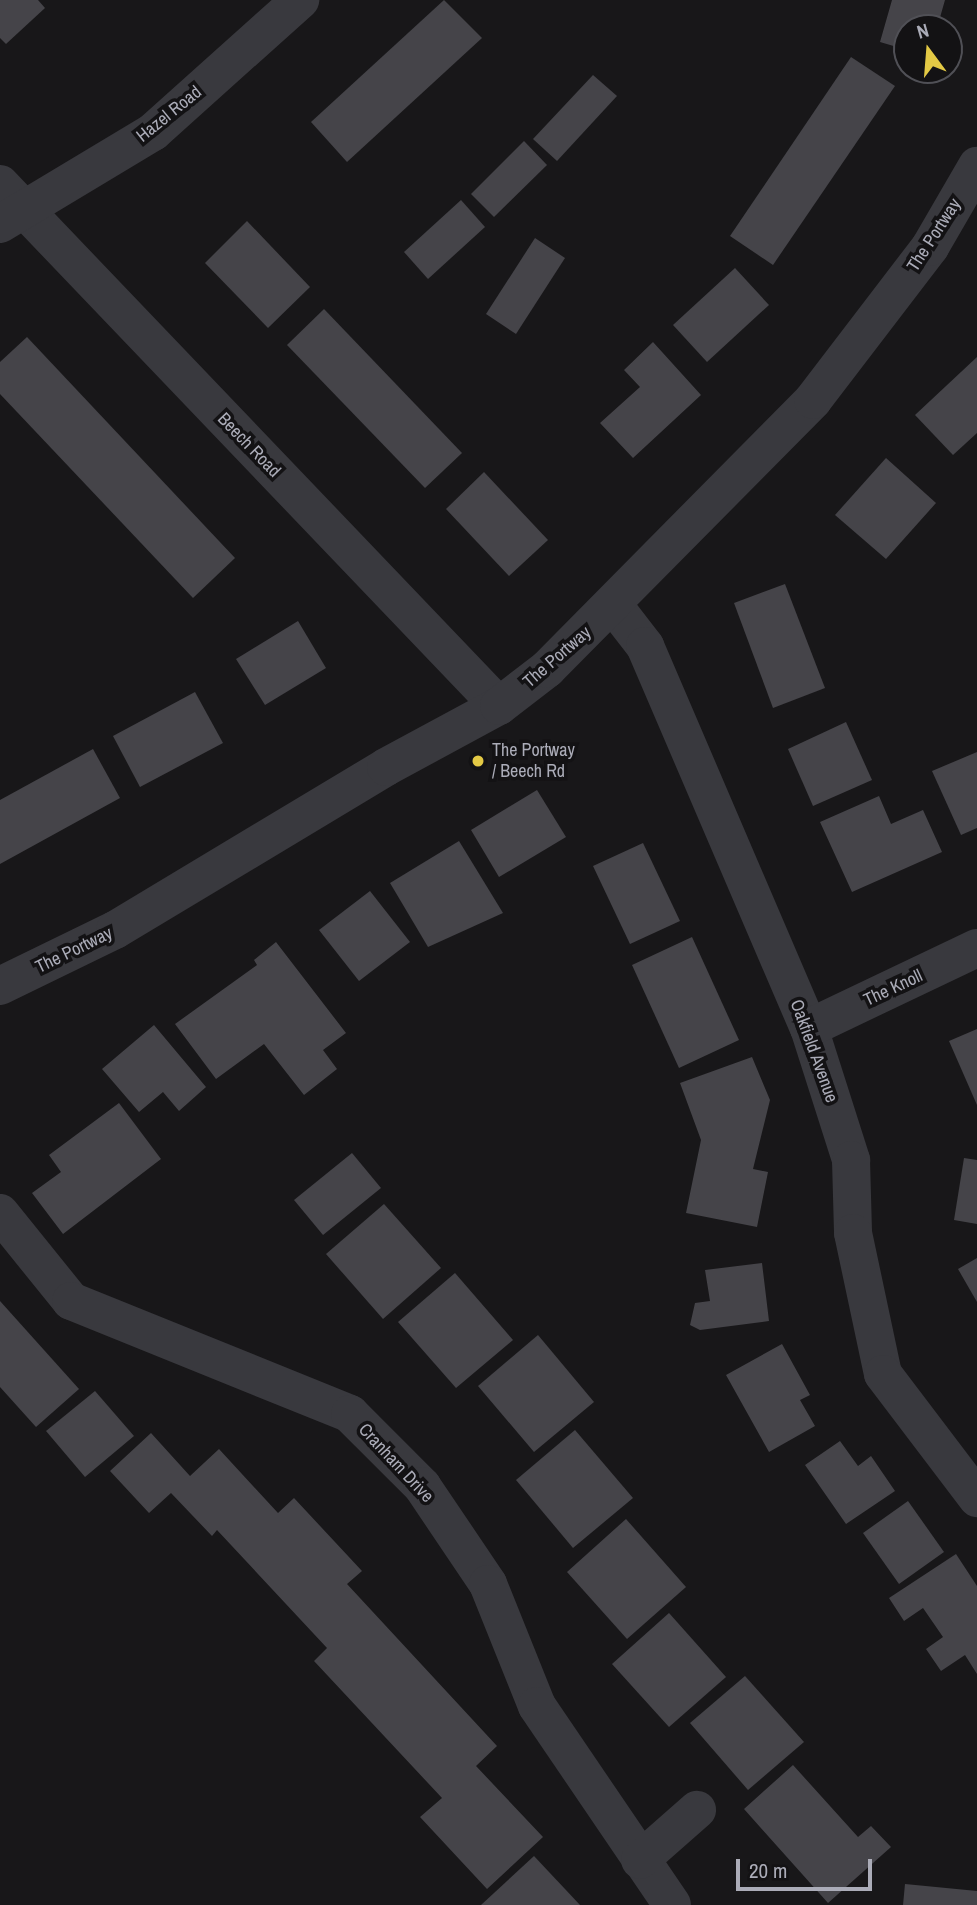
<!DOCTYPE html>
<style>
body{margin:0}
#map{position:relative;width:977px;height:1905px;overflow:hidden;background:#181719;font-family:"Archivo Narrow",sans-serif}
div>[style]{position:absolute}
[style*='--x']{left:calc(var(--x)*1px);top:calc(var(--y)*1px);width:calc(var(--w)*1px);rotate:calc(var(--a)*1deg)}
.building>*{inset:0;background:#454449}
.minor>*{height:38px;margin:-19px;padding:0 19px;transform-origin:19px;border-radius:19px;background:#39393e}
.dots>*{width:19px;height:19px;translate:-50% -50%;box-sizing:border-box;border:4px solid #131214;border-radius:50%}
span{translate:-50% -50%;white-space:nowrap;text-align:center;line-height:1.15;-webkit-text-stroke:7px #131214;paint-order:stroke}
.street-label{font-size:18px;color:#abacb8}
.poi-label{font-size:18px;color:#abacb8}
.left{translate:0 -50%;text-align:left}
.north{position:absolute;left:893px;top:14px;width:70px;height:70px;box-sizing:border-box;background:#131214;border:2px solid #505056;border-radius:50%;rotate:344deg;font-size:19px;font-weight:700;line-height:28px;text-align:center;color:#abacb8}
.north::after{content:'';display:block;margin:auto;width:24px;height:32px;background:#e3c945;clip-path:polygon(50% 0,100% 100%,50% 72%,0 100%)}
.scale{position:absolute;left:736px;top:1859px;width:136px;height:32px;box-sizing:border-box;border:4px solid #abacb8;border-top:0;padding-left:9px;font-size:21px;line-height:24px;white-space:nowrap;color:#abacb8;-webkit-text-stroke:5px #131214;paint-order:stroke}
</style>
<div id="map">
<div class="building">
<i style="clip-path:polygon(0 0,38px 0,45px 8px,6px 44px,0 38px)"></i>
<i style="clip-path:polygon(444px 0,482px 38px,347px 162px,311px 122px)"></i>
<i style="clip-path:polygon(892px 0,945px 0,937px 28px,907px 28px,907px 50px,880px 42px)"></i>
<i style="clip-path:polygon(851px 57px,895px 86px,773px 265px,730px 236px)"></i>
<i style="clip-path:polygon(593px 75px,617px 96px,557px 161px,533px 139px)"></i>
<i style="clip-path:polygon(524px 141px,547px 165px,494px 217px,471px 194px)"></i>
<i style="clip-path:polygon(461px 200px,485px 227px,428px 279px,404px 252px)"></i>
<i style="clip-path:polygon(247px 221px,310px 287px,268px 328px,205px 263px)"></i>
<i style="clip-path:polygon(535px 238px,565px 258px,516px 334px,486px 314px)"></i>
<i style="clip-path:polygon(735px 268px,769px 305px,707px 362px,673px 325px)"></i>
<i style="clip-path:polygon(324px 309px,462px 453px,425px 488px,287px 345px)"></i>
<i style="clip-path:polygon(27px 337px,235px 558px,193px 598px,0 394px,0 362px)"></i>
<i style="clip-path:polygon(653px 342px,701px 395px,633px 458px,600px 423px,640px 387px,624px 370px)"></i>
<i style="clip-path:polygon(977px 357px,977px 433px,953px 455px,915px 415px)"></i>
<i style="clip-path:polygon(886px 458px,936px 503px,886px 559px,835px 515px)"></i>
<i style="clip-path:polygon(484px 472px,548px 540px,509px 576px,446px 509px)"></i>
<i style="clip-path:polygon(785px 584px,825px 688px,773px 708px,734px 603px)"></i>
<i style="clip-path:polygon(298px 621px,326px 668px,265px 705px,236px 659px)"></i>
<i style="clip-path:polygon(195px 692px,223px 743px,140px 787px,113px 736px)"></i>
<i style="clip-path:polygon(846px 722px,872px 780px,813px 806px,788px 749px)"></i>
<i style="clip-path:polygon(93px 749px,120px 798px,0 864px,0 800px)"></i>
<i style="clip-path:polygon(977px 752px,977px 828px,961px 835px,932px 771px)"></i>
<i style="clip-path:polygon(537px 790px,566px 837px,499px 877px,471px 830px)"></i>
<i style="clip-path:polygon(879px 796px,891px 824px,923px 810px,942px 852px,852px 892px,820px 822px)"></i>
<i style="clip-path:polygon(459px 841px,503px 913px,428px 947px,390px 883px)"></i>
<i style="clip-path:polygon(643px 843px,680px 921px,630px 944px,593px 866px)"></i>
<i style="clip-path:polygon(370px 891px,410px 942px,359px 981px,319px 930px)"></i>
<i style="clip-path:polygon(692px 937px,739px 1040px,679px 1068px,632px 965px)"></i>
<i style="clip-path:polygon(276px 942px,346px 1033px,323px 1050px,337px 1069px,304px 1095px,264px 1044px,216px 1079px,175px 1024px,257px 965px,254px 960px)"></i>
<i style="clip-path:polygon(154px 1025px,206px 1087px,179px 1111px,163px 1092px,139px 1112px,102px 1069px)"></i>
<i style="clip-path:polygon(977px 1029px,977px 1105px,949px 1041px)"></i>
<i style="clip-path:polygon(752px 1057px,770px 1100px,753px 1169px,768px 1172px,757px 1227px,686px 1213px,701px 1140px,680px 1083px)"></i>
<i style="clip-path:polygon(119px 1103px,161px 1159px,63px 1234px,32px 1193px,61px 1172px,49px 1155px)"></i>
<i style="clip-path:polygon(352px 1153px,381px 1188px,323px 1235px,294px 1200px)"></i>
<i style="clip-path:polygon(964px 1158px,977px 1160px,977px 1224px,954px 1220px)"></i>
<i style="clip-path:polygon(384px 1204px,441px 1268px,383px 1319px,326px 1254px)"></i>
<i style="clip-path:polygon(977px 1258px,977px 1302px,958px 1269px)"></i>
<i style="clip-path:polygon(762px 1263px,769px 1321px,700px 1330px,690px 1325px,695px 1303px,710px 1301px,705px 1270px)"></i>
<i style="clip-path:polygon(455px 1273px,513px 1340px,456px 1388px,398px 1322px)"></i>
<i style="clip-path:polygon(0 1301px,79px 1389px,36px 1427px,0 1387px)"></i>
<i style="clip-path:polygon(538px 1335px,594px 1402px,534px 1452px,478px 1386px)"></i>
<i style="clip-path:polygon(782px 1344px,810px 1395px,800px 1400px,815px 1426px,769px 1452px,726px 1375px)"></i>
<i style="clip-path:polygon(95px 1391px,134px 1436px,85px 1477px,46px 1431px)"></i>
<i style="clip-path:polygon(575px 1430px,633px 1498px,573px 1548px,516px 1480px)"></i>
<i style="clip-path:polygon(151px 1433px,190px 1476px,219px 1449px,278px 1513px,294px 1498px,362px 1571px,347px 1584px,497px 1746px,476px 1766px,543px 1837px,487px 1889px,420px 1817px,442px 1798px,314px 1661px,327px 1648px,217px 1530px,212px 1536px,171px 1493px,149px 1513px,110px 1471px)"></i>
<i style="clip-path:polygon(840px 1441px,858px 1466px,871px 1456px,895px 1491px,846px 1524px,805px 1465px)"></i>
<i style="clip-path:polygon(908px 1501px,944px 1552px,899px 1584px,863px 1533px)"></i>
<i style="clip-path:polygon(626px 1519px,686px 1587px,627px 1639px,567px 1572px)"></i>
<i style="clip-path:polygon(956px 1554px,977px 1586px,977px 1674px,965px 1655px,941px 1671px,926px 1649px,943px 1637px,923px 1608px,904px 1621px,889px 1598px)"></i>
<i style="clip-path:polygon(669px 1613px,726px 1677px,669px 1727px,612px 1664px)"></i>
<i style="clip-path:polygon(745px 1676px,804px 1742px,748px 1790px,690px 1723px)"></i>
<i style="clip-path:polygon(793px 1765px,858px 1837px,871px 1826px,891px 1847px,828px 1903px,744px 1809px)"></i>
<i style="clip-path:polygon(534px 1856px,580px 1905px,481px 1905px)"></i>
<i style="clip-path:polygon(905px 1884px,977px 1891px,977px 1905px,903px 1905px)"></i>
</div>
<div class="minor">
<i style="--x:0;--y:184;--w:722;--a:46.29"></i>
<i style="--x:0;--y:224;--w:179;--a:-31"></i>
<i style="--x:153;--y:132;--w:198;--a:-41.9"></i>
<i style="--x:614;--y:606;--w:51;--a:52.2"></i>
<i style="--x:645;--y:646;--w:416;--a:66.8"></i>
<i style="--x:809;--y:1028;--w:139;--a:72.3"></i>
<i style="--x:851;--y:1160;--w:73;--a:88.4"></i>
<i style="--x:853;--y:1233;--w:144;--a:78"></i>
<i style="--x:883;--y:1374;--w:156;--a:52.8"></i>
<i style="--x:0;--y:986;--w:128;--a:-26"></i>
<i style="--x:115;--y:930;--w:316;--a:-31"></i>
<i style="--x:386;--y:767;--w:128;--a:-28.4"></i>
<i style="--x:499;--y:706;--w:61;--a:-37.6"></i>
<i style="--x:547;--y:669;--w:378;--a:-45.3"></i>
<i style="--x:813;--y:400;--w:193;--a:-52.6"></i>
<i style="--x:930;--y:247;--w:94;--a:-59.9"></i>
<i style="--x:809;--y:1028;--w:186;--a:-25.5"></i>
<i style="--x:0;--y:1213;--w:113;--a:51.1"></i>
<i style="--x:71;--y:1301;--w:301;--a:22"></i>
<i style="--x:350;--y:1414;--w:102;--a:45"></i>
<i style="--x:422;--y:1486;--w:118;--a:56"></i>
<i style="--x:488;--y:1584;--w:131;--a:68.1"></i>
<i style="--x:537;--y:1706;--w:240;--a:55.8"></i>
<i style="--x:640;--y:1860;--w:76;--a:-41.3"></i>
</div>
<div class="dots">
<i style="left:478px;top:761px;background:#e3c945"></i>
</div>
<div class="street-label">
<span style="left:169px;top:114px;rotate:-39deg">Hazel Road</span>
<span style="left:934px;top:235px;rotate:-57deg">The Portway</span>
<span style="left:249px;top:445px;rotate:46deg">Beech Road</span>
<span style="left:557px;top:657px;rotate:-41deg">The Portway</span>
<span style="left:74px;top:950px;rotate:-26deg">The Portway</span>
<span style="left:893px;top:988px;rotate:-25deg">The Knoll</span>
<span style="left:814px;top:1051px;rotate:70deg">Oakfield Avenue</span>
<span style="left:396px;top:1463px;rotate:47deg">Cranham Drive</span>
</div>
<div class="poi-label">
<span class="left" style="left:492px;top:761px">The Portway<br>/ Beech Rd</span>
</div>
<div class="north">N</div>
<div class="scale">20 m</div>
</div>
